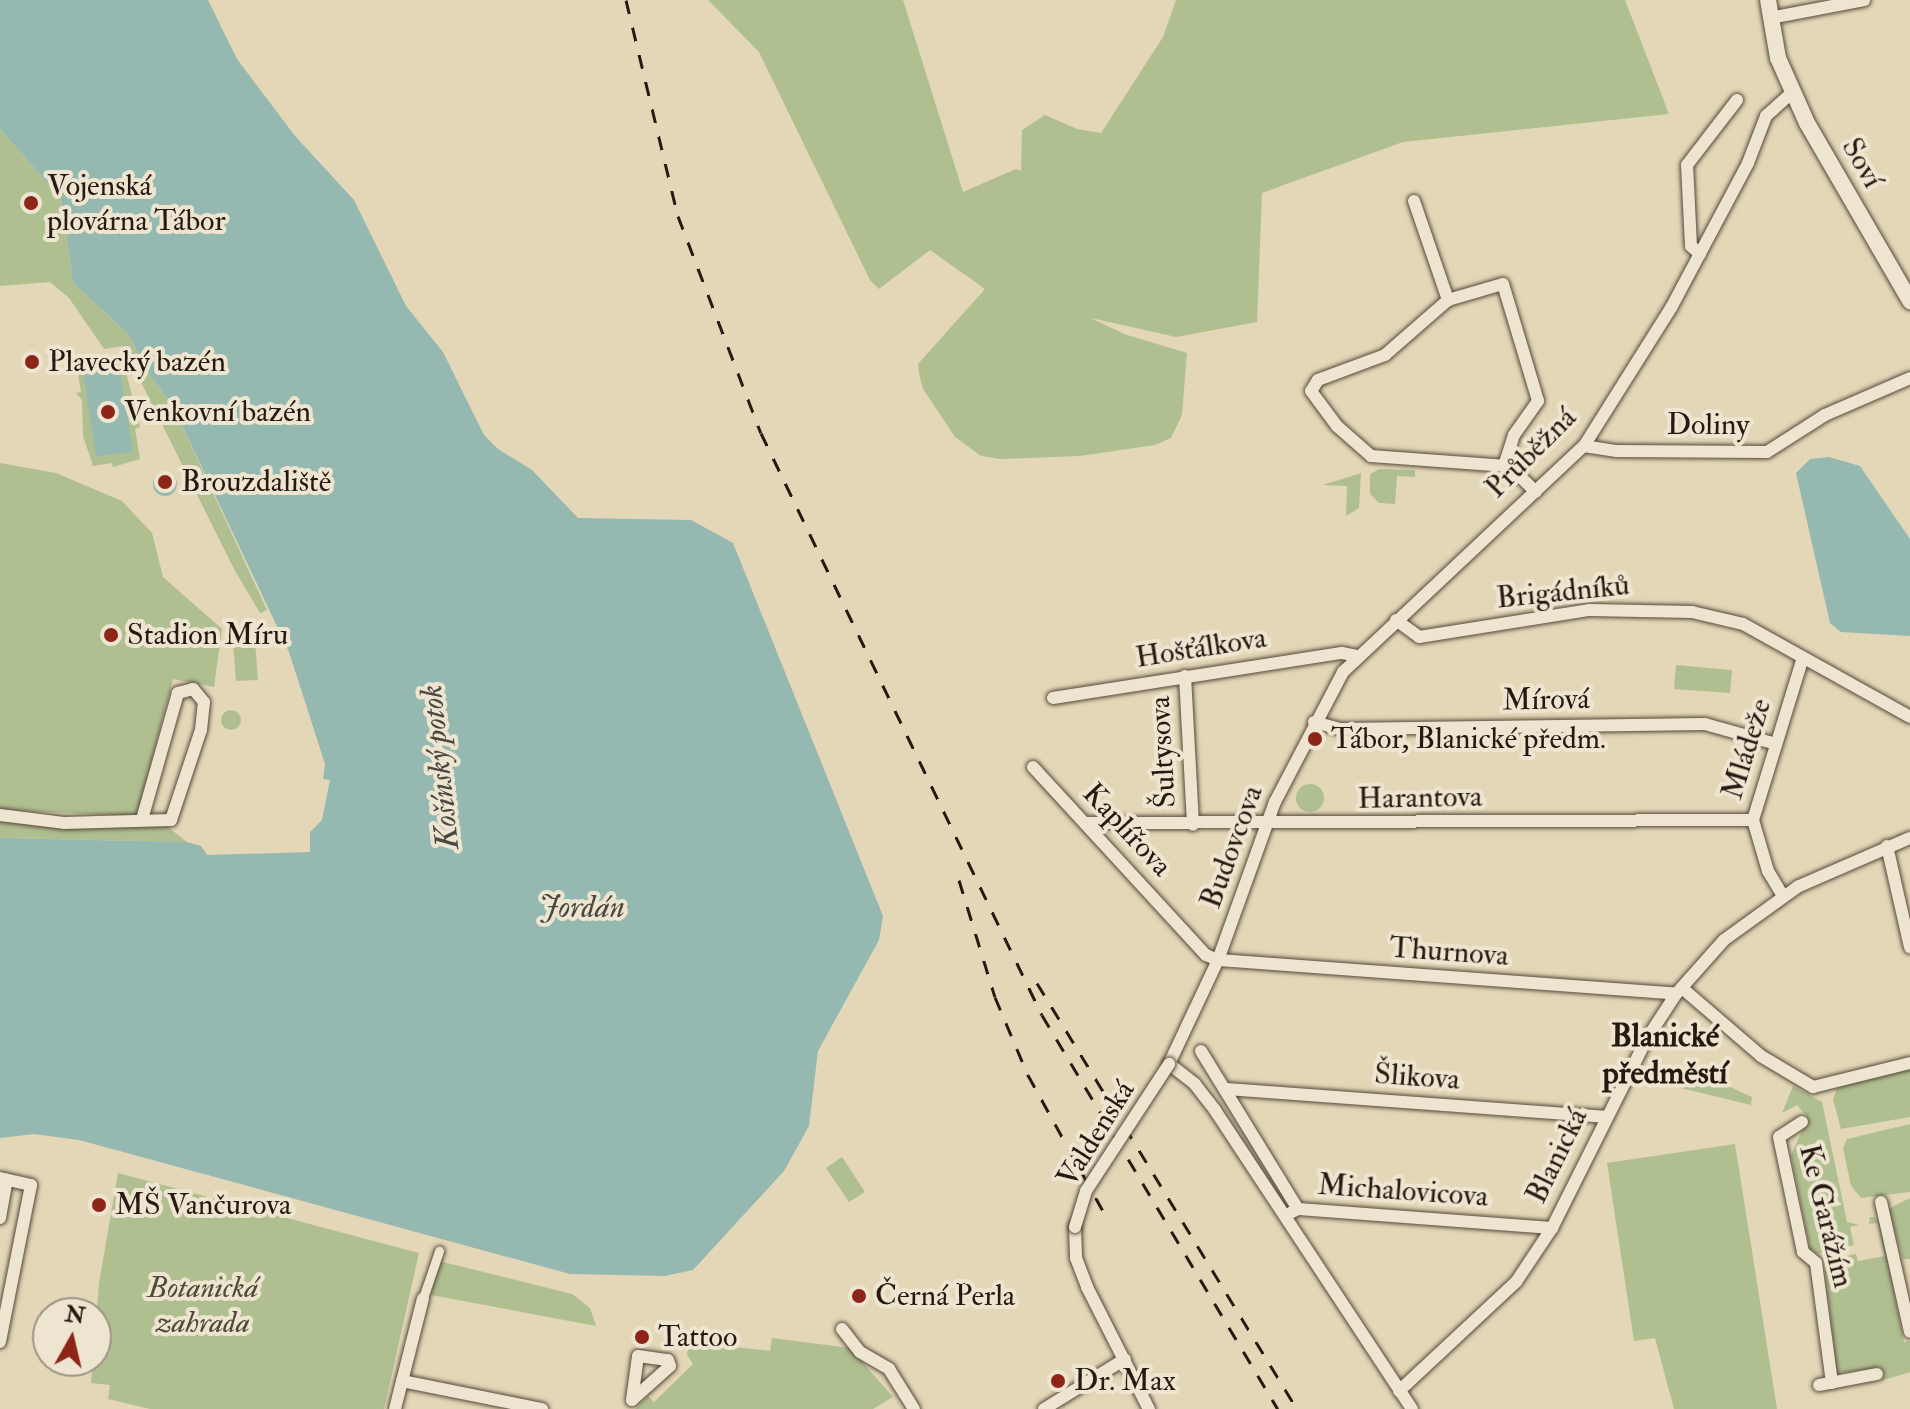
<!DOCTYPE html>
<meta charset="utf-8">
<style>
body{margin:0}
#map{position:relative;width:1910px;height:1409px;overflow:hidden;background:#e3d7b7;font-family:"IM FELL Double Pica",serif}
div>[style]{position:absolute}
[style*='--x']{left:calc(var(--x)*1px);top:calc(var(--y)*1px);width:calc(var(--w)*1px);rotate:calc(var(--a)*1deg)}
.green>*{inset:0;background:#b0bf90}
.round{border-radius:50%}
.water>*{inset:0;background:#95b9b1}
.roads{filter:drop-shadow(0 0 2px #56483b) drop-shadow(0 0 2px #56483b)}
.pedestrian>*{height:9px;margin:-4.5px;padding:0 4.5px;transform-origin:4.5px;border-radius:4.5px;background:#ede5d0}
.minor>*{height:12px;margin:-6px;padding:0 6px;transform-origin:6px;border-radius:6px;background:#ede5d0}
.secondary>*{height:16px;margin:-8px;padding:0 8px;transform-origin:8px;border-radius:8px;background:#ede5d0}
.rail>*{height:3px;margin-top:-1.5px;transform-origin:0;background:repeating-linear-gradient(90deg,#271912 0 14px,transparent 0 28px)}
.bridges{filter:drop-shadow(0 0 2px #56483b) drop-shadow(0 0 2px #56483b)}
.minor-bridge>*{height:12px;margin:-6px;padding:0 6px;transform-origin:6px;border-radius:6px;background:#ede5d0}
.dots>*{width:22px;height:22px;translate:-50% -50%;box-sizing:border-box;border:4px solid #ede5d0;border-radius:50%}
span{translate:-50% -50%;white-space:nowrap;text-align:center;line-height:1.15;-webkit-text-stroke:8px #ede5d0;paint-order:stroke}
.street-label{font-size:30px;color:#271912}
.poi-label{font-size:30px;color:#271912}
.left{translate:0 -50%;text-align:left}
.park-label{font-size:30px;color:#504b38;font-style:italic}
.water-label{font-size:32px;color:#484942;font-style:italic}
.neighbourhood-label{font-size:32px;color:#271912;font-weight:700}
.north{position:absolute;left:32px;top:1297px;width:80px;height:80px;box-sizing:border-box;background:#ede5d0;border:2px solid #9e9384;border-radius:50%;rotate:8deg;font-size:22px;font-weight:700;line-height:32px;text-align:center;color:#271912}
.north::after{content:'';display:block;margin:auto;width:28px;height:36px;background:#8f2418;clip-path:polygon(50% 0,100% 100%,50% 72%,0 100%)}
</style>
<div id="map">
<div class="green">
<i style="clip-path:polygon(708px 0,903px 0,963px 192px,1016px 169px,1021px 171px,1022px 130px,1045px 115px,1077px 129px,1101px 133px,1163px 37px,1176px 0,1625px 0,1669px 114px,1403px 142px,1262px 193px,1257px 322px,1176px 337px,1091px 318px,1124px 334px,1187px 353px,1182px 415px,1171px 438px,1155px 445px,1080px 456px,1000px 459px,981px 456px,955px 437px,923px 389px,919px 374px,918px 364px,985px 289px,930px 250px,879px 289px,870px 280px,759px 52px)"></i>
<i style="clip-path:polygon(0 129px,61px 198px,73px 283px,129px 335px,145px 369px,172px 404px,267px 610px,260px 613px,234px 569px,123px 346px,104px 349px,69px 298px,50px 282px,0 286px)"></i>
<i style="clip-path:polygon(102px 354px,123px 360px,140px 427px,135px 429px,140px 459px,113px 467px,112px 463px,93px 466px,83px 436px,82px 400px,76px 393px,81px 392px,76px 362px)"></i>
<i style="clip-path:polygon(0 463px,56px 473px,122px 501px,152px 533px,163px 577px,222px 629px,214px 687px,173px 679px,137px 816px,0 810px)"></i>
<i style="clip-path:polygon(1379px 469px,1415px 470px,1415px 477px,1397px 476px,1395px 504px,1379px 503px,1370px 494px,1370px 474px)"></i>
<i style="clip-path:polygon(1361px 473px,1359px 508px,1346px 516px,1347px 486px,1323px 485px)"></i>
<i style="clip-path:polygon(255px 641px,258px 680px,236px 681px,233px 642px)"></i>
<i style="clip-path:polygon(1676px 665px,1732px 670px,1730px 693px,1674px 689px)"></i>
<i class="round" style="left:221px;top:710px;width:20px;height:20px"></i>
<i class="round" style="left:1296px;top:784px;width:28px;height:28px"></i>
<i style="clip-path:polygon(0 821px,168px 827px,187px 842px,0 838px)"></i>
<i style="clip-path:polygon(1650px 1065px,1708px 1077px,1752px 1097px,1751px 1105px,1644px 1079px)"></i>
<i style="clip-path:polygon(1910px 1067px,1910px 1117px,1841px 1129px,1833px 1099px,1837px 1088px)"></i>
<i style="clip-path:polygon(1793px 1086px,1822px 1102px,1847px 1222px,1859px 1225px,1850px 1227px,1854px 1245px,1818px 1254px,1810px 1249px,1791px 1155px,1808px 1118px,1797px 1105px,1782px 1113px)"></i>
<i style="clip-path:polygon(1910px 1124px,1910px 1192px,1861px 1198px,1851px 1186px,1843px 1148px,1847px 1139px)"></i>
<i style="clip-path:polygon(1735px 1144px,1777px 1409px,1674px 1409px,1655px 1338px,1634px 1341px,1607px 1163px)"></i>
<i style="clip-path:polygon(842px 1157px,865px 1192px,849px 1202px,826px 1168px)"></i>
<i style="clip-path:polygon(118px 1173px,419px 1253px,384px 1409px,150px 1409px,108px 1399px,110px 1385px,91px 1383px,99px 1283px)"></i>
<i style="clip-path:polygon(1910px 1198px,1910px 1259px,1903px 1259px,1888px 1209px)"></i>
<i style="clip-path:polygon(1870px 1217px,1874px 1217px,1880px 1224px,1904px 1342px,1910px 1341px,1910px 1372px,1881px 1381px,1878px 1368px,1837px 1373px,1825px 1271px,1828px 1260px,1856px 1254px,1858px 1261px,1885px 1256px,1878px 1223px,1869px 1224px)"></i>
<i style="clip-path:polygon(439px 1261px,572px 1294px,590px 1308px,596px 1326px,431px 1295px)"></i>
<i style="clip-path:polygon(772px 1338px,850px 1348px,893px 1397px,873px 1409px,635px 1409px,648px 1396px,654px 1402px,693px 1364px,687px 1355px,690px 1342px,770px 1351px)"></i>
</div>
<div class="water">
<i style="clip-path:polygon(0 0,208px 0,237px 59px,295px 136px,354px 200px,406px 306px,443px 352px,484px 435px,498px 449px,532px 470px,578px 518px,691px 520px,733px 543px,883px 916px,879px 940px,818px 1051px,809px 1126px,784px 1171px,693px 1270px,665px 1276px,570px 1274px,79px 1140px,34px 1134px,0 1138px,0 838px,187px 842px,201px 846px,207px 855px,310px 852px,310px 832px,322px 820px,330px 780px,323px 779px,325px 764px,289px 652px,172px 404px,145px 369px,129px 335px,73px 283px,61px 198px,0 129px)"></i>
<i style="clip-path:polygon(119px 365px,133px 452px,96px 456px,83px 371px)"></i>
<i style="clip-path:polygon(1829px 457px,1860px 466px,1910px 539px,1910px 636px,1841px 632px,1830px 623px,1796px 473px,1810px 459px)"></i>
<i class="round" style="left:153px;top:472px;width:24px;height:24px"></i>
</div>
<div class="roads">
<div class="pedestrian">
<i style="--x:423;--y:1298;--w:50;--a:-71.2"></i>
</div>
<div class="minor">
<i style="--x:1770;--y:18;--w:96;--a:-10.8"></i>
<i style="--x:1414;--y:201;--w:105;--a:71"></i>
<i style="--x:1448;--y:300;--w:57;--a:-16.2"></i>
<i style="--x:1503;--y:284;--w:122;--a:73.3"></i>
<i style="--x:1538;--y:401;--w:42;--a:125.2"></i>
<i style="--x:1514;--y:435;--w:28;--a:108"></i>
<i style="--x:1505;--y:462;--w:43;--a:44.1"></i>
<i style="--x:1700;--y:254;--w:12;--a:-138"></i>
<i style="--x:1691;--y:246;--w:81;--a:-92.8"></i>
<i style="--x:1687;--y:165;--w:82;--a:-52.4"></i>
<i style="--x:1448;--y:300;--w:84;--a:138.9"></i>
<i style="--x:1385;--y:355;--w:72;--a:159.5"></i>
<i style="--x:1318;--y:380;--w:13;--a:122"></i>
<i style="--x:1311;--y:391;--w:44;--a:53.4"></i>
<i style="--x:1337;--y:426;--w:45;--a:41.4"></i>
<i style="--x:1371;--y:456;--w:136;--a:4.2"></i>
<i style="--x:1584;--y:446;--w:33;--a:9"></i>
<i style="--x:1617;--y:451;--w:150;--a:0.4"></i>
<i style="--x:1767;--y:452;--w:69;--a:-32.5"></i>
<i style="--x:1825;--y:415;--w:93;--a:-23.5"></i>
<i style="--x:1396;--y:620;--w:29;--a:36"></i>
<i style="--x:1419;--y:637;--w:173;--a:-9"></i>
<i style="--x:1590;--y:610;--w:102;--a:1.1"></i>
<i style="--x:1692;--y:612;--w:52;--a:13.2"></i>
<i style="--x:1743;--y:624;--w:191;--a:29.1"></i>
<i style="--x:1185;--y:676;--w:149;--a:86.9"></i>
<i style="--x:1053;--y:698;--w:292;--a:-8.9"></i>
<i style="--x:1342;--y:653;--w:15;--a:11"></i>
<i style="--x:1314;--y:722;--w:28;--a:15"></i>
<i style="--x:1341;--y:729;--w:364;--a:-0.8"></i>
<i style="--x:1705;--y:724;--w:74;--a:15.7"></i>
<i style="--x:1033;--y:767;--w:255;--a:47.4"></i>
<i style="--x:1206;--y:955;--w:13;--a:23"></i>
<i style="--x:1218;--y:960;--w:459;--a:4.2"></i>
<i style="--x:0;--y:815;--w:64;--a:7.1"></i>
<i style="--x:64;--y:823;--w:107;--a:-1.6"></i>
<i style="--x:171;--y:820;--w:95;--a:-71.6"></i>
<i style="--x:201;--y:730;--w:28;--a:-84"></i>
<i style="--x:204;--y:702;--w:17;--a:-130"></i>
<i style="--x:193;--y:689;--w:16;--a:165"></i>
<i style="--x:178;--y:693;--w:131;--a:105.9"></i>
<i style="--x:1087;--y:823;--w:666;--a:-0.26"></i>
<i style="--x:1887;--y:846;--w:104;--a:77.2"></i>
<i style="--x:1783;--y:896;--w:29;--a:-121"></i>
<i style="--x:1768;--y:871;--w:53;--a:-106.4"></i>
<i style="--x:1753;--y:820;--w:166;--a:-72.9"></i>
<i style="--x:1682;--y:988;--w:104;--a:40.7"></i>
<i style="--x:1761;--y:1056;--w:61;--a:30.8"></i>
<i style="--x:1813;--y:1087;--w:100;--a:-13.9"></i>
<i style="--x:1201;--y:1051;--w:185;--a:58.5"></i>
<i style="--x:1298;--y:1209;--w:7;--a:153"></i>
<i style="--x:1226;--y:1089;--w:380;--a:4.2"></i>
<i style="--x:1802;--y:1122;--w:27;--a:147"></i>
<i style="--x:1779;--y:1137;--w:117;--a:78.2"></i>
<i style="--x:1803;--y:1252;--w:17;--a:40"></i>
<i style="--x:1816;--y:1263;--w:121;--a:82.4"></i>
<i style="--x:0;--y:1178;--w:32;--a:13"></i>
<i style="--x:31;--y:1185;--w:160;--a:101.2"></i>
<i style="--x:1881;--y:1202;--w:133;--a:77.4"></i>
<i style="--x:1298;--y:1209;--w:255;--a:4.3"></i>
<i style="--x:0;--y:1218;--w:39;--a:-80"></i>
<i style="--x:1075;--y:1227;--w:31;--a:88"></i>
<i style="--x:1076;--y:1258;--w:31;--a:69"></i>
<i style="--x:1087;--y:1287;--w:137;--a:63.1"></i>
<i style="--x:842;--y:1329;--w:29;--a:52"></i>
<i style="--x:860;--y:1352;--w:34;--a:30"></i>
<i style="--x:889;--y:1369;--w:47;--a:58"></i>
<i style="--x:638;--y:1356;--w:30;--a:8"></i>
<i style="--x:668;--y:1360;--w:6;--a:72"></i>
<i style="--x:670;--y:1366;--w:51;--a:138.2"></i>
<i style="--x:632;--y:1400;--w:44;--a:-82.2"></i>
<i style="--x:402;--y:1381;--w:143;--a:11.3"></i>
<i style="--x:1819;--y:1385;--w:59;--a:-10.7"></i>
<i style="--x:1399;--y:1391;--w:160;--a:-43"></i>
<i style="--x:1516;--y:1282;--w:65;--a:-56.3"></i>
<i style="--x:1552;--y:1228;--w:210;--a:-63.4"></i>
<i style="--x:1646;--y:1040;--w:55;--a:-56.9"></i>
<i style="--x:1676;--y:994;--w:72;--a:-48.4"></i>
<i style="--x:1724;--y:940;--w:92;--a:-35.8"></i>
<i style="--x:1799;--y:886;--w:121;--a:-23.4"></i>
<i style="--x:395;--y:1409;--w:114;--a:-75.8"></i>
<i style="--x:1044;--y:1409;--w:95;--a:-31.7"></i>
<i style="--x:1412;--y:1409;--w:358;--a:-123.4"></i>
<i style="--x:1215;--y:1110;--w:33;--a:-128"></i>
<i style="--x:1195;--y:1084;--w:33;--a:-142"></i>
<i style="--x:1169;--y:1064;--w:115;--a:-64.8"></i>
<i style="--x:1218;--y:960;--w:168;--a:-70.2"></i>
<i style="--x:1275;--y:802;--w:147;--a:-62.4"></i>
<i style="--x:1343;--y:672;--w:330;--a:-43.2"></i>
<i style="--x:1584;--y:446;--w:163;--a:-57.8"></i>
<i style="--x:1671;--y:308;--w:164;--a:-62"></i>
<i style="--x:1748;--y:163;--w:50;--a:-69"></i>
<i style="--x:1766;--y:116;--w:36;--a:-42"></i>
</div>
<div class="secondary">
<i style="--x:1768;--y:0;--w:59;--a:80.2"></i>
<i style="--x:1778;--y:58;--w:71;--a:66"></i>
<i style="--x:1807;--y:123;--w:206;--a:59.9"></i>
</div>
</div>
<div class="rail">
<i style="--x:626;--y:0;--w:222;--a:76.5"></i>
<i style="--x:678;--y:216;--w:232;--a:69.1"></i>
<i style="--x:761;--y:433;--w:646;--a:64.23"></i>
<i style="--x:1042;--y:1015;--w:459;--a:59.1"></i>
<i style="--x:959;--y:880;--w:122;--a:72.9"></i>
<i style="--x:995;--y:997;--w:85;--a:67.1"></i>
<i style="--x:1028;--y:1075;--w:163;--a:61.1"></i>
<i style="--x:1037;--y:983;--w:499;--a:58.6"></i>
</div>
<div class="bridges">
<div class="minor-bridge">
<i style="--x:1075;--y:1227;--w:38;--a:-73"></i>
<i style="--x:1086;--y:1191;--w:152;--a:-56.8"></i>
</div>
</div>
<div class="dots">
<i style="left:31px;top:203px;background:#8f2418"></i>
<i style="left:32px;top:362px;background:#8f2418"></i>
<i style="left:108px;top:412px;background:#8f2418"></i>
<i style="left:165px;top:482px;background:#8f2418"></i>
<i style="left:111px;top:635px;background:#8f2418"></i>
<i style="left:1315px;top:739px;background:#8f2418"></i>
<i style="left:99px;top:1205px;background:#8f2418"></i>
<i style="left:859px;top:1296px;background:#8f2418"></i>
<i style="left:642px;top:1337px;background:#8f2418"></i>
<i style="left:1058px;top:1381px;background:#8f2418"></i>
</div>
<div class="street-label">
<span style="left:1862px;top:163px;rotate:60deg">Soví</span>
<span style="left:1708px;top:425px">Doliny</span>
<span style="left:1531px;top:453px;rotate:-45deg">Průběžná</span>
<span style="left:1563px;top:592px;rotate:-6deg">Brigádníků</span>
<span style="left:1201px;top:648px;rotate:-9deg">Hošťálkova</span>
<span style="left:1546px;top:700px;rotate:-1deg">Mírová</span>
<span style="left:1747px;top:749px;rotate:-73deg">Mládeže</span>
<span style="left:1163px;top:752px;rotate:-93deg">Šultysova</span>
<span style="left:1420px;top:798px;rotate:-1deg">Harantova</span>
<span style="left:1127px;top:830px;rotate:47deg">Kaplířova</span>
<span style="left:1232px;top:847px;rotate:-70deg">Budovcova</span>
<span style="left:1449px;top:952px;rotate:4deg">Thurnova</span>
<span style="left:1417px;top:1077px;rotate:4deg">Šlikova</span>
<span style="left:1096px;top:1134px;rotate:-58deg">Valdenská</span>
<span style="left:1557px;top:1156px;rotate:-64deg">Blanická</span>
<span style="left:1403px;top:1191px;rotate:4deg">Michalovicova</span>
<span style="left:1826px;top:1216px;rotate:76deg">Ke Garážím</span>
</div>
<div class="poi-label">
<span class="left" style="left:47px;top:203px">Vojenská<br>plovárna Tábor</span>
<span class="left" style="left:48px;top:362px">Plavecký bazén</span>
<span class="left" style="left:124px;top:412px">Venkovní bazén</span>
<span class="left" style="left:181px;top:482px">Brouzdaliště</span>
<span class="left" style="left:127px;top:635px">Stadion Míru</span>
<span class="left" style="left:1331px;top:739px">Tábor, Blanické předm.</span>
<span class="left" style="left:115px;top:1205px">MŠ Vančurova</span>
<span class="left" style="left:875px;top:1296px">Černá Perla</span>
<span class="left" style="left:658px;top:1337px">Tattoo</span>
<span class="left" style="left:1074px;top:1381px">Dr. Max</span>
</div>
<div class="park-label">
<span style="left:203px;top:1305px">Botanická<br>zahrada</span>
</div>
<div class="water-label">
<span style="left:440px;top:767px;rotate:-96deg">Košínský potok</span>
<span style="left:582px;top:907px">Jordán</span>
</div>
<div class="neighbourhood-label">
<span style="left:1665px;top:1055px">Blanické<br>předměstí</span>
</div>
<div class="north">N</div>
</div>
